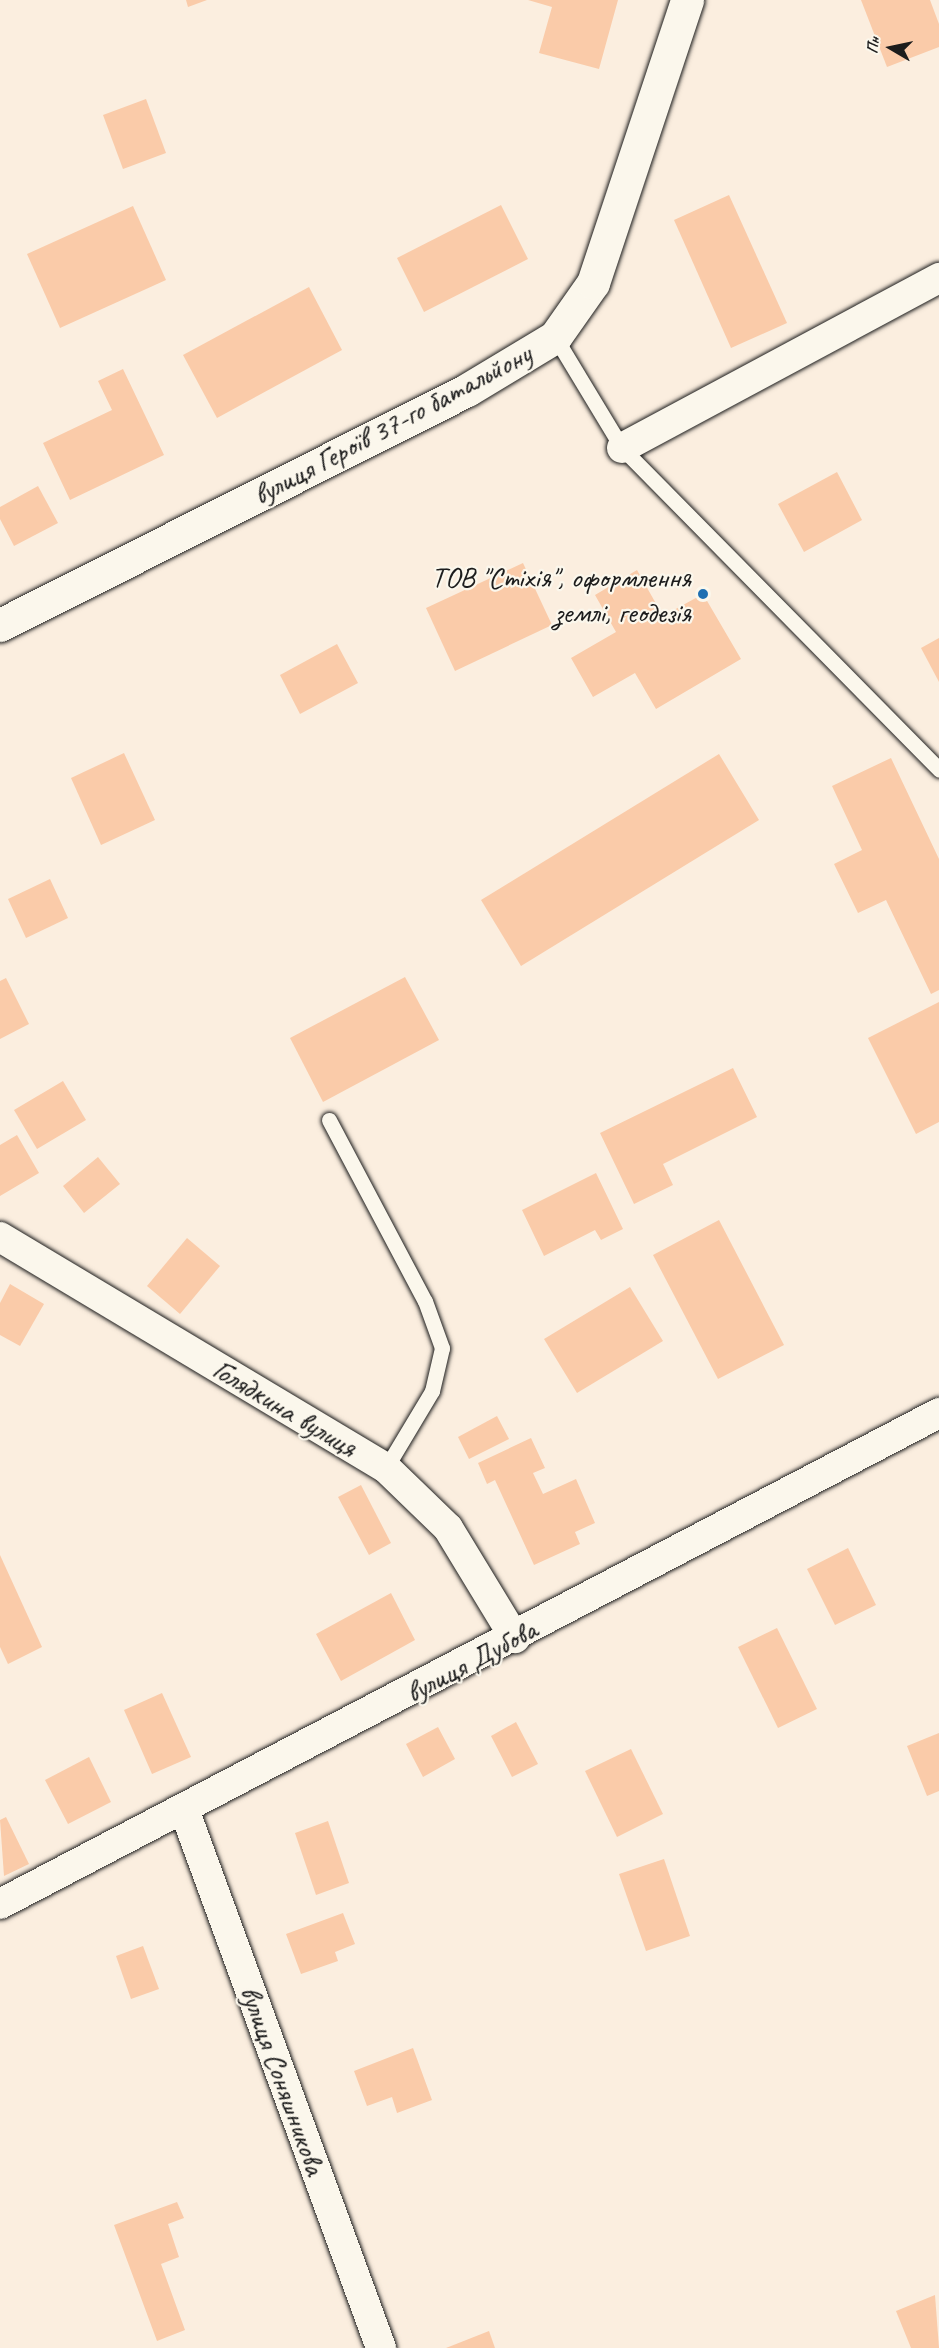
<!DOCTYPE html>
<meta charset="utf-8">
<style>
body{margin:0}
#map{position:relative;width:939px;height:2348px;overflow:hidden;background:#fbeedf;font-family:Caveat,sans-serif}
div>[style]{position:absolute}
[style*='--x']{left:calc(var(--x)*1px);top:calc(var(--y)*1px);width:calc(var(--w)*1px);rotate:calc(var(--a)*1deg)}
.building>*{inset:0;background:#facba9}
.roads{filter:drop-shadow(0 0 2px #1c1c1c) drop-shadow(0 0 2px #1c1c1c)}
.lane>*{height:15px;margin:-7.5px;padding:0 7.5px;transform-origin:7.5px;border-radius:7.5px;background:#fbf7ec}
.street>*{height:30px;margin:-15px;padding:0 15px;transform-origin:15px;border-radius:15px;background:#fbf7ec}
.secondary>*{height:33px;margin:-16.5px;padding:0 16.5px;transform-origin:16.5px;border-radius:16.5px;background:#fbf7ec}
.dots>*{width:16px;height:16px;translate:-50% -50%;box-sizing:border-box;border:3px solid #fbf7ec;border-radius:50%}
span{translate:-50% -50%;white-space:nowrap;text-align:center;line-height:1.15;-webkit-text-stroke:4.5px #fbf7ec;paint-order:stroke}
.street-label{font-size:30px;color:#1c1c1c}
.poi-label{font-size:30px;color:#1c1c1c}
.right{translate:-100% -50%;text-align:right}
.north{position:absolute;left:861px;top:18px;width:60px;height:60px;-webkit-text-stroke:4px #fbf7ec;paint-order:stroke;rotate:279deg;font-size:16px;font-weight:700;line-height:24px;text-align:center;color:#1c1c1c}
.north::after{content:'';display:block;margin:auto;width:21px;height:27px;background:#1c1c1c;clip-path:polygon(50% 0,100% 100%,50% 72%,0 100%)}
</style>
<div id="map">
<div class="building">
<i style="clip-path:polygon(186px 0,207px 0,188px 7px)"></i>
<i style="clip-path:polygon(528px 0,618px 0,599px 69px,539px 53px,552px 7px)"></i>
<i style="clip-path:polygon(861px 0,930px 0,939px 24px,939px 47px,887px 67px)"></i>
<i style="clip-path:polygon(146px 99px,166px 153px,123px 169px,103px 115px)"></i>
<i style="clip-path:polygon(729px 195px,787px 323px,731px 348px,674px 220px)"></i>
<i style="clip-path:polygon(501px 205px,528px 259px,424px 312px,397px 258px)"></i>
<i style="clip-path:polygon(133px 206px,166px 280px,60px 328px,27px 254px)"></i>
<i style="clip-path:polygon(309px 287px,342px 350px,217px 418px,183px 355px)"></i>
<i style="clip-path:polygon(123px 369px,164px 455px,70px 500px,43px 443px,112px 410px,98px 381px)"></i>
<i style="clip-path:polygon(837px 472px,862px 520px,804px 552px,778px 504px)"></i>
<i style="clip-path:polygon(38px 486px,58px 523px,14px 546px,0 519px,0 507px)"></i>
<i style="clip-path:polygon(523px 563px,552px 625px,455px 671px,426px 608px)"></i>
<i style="clip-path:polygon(637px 570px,663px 616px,703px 594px,741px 659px,656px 709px,635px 673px,593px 697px,571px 658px,616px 632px,595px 595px)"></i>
<i style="clip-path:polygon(939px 638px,939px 682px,921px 648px)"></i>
<i style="clip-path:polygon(337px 644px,358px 683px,300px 714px,280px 675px)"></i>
<i style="clip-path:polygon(124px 753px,155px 820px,101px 845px,71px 778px)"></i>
<i style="clip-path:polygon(719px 754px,759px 820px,521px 966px,481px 900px)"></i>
<i style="clip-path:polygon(891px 758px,939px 859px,939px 990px,931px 994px,886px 900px,858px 913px,834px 864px,862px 850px,832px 786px)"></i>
<i style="clip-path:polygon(50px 879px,68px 918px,26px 938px,8px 899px)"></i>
<i style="clip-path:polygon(405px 977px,439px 1040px,323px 1102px,290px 1038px)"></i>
<i style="clip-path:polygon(6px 978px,29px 1024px,0 1039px,0 981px)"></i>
<i style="clip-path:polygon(939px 1002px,939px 1122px,916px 1134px,868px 1038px)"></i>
<i style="clip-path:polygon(733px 1068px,757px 1117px,663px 1164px,673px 1185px,634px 1204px,600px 1133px)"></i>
<i style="clip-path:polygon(63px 1081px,86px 1120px,37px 1149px,14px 1110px)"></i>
<i style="clip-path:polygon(17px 1135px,39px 1173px,0 1196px,0 1145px)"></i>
<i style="clip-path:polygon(98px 1157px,120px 1184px,84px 1213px,63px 1186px)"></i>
<i style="clip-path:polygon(596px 1173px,623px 1229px,601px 1240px,595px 1230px,544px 1256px,522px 1210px)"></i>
<i style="clip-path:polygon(719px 1220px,784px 1345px,718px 1379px,653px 1255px)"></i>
<i style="clip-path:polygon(187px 1238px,220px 1266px,180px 1314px,147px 1286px)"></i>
<i style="clip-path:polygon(10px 1284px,44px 1304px,20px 1346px,0 1335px,0 1303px)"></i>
<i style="clip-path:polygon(630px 1287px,663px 1341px,577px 1393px,544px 1339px)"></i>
<i style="clip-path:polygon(497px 1416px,509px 1439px,469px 1459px,458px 1437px)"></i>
<i style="clip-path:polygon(531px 1438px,545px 1468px,533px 1473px,543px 1494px,576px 1479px,595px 1523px,575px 1532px,580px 1544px,534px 1565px,495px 1480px,487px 1484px,478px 1463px)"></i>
<i style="clip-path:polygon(361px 1485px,391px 1543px,369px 1555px,338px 1497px)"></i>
<i style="clip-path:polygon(848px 1548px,876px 1605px,835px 1625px,807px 1569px)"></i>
<i style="clip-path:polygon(0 1555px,42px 1647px,8px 1664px,0 1647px)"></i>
<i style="clip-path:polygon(391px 1593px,415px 1640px,341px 1681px,316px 1634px)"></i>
<i style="clip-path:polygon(777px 1628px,817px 1709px,778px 1728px,738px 1647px)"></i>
<i style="clip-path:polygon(162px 1693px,191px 1757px,152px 1774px,124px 1710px)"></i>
<i style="clip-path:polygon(516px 1722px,538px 1764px,512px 1777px,491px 1736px)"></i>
<i style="clip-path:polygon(438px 1727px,455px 1759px,423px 1777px,406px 1744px)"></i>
<i style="clip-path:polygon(939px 1733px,939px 1791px,927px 1796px,907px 1746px)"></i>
<i style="clip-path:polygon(631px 1749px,663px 1814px,617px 1837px,585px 1771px)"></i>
<i style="clip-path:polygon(89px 1757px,111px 1802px,68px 1824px,45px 1780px)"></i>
<i style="clip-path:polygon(6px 1817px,29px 1864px,4px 1876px,0 1820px)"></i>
<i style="clip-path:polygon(328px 1821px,349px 1883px,316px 1895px,295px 1833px)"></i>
<i style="clip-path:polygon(664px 1859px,690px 1936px,646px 1951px,619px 1874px)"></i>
<i style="clip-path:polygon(343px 1913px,355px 1944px,335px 1952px,338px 1961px,301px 1974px,286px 1934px)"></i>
<i style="clip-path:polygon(143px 1946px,159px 1989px,131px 1999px,116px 1956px)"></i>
<i style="clip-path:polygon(413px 2048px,432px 2100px,397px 2113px,392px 2097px,367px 2106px,354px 2071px)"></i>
<i style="clip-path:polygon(177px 2202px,184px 2218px,168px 2224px,179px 2257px,161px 2264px,185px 2330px,157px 2341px,114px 2225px)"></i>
<i style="clip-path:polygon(935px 2295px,939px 2348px,911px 2348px,896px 2311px)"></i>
<i style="clip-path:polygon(489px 2331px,495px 2348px,446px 2348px)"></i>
</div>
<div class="roads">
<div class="lane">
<i style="--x:555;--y:337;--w:130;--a:58.9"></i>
<i style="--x:622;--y:448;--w:452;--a:45.4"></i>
<i style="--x:329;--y:1120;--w:205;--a:62.1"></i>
<i style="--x:425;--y:1301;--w:50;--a:70.1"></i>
<i style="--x:442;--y:1348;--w:44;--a:103.1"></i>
<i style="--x:432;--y:1391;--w:90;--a:120.9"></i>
</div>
<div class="street">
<i style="--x:622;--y:448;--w:360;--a:-28.2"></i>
<i style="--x:0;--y:1237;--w:450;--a:30.9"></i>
<i style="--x:386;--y:1468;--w:86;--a:44.1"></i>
<i style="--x:448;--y:1528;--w:129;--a:58.7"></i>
<i style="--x:185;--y:1812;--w:571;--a:69.91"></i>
<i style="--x:0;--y:1904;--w:1060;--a:-27.6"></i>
</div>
<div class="secondary">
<i style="--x:0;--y:625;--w:523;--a:-26.71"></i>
<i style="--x:467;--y:390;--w:103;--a:-31.1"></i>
<i style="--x:555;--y:337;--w:66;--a:-54.9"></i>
<i style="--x:593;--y:283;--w:298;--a:-71.6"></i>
</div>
</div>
<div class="dots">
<i style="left:703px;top:594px;background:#1f6fb2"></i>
</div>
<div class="street-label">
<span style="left:392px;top:424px;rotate:-28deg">вулиця Героїв 37-го батальйону</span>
<span style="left:285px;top:1408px;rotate:31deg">Голядкина вулиця</span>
<span style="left:471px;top:1661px;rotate:-28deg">вулиця Дубова</span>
<span style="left:283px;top:2080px;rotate:70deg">вулиця Соняшникова</span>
</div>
<div class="poi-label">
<span class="right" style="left:691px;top:594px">ТОВ "Стіхія", оформлення<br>землі, геодезія</span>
</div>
<div class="north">Пн</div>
</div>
